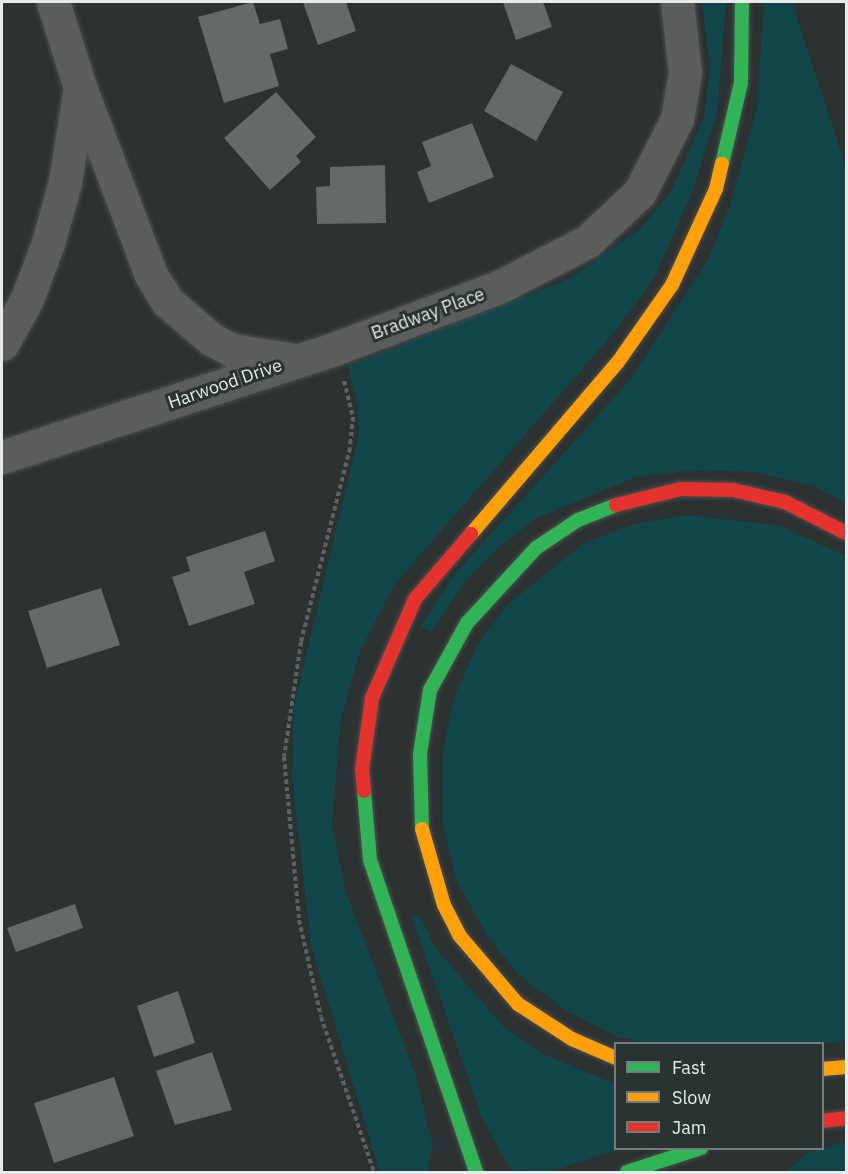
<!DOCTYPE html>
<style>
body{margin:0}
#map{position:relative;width:848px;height:1174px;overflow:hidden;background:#2c3131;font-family:"IBM Plex Sans",sans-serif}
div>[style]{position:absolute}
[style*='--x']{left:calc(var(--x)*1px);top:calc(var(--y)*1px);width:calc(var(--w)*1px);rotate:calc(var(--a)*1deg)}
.green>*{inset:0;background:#11474b}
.building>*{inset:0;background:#65696a}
.path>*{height:4px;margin-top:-2px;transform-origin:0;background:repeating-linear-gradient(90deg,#5e6161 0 4.5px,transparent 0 7.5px)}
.roads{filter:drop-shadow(0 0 2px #4b4f4f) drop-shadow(0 0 2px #4b4f4f)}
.street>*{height:33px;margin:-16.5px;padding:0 16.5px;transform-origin:16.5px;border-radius:16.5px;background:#5c5e5e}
.fast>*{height:14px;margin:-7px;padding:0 7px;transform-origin:7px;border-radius:7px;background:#30b455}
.slow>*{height:14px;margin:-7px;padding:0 7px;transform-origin:7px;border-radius:7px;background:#ff9f0a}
.jam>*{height:14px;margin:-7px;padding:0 7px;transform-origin:7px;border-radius:7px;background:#e5322d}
span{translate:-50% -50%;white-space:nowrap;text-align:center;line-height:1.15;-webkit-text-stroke:6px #2b3232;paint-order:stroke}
.street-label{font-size:18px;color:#e5eaea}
.frame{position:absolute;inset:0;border:3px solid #e5eaea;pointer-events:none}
.legend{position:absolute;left:614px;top:1042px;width:210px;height:108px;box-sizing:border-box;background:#2b3232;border:2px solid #757c7c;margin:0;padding:8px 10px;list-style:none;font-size:18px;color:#e5eaea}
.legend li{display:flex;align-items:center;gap:12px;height:30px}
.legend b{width:30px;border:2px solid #757c7c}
</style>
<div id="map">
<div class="green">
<i style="clip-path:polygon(702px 2px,726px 2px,717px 114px,691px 195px,654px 278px,617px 329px,394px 585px,361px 649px,341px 718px,332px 823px,345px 890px,416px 1076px,433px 1147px,427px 1172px,380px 1172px,311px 945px,292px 777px,294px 706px,359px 435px,358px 406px,348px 366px,571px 278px,640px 229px,671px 192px,704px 118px,710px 67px)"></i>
<i style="clip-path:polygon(764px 2px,792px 2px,846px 168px,846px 503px,814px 486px,756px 472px,699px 470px,638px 476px,537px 518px,500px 546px,466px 581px,431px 632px,421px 626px,453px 576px,629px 381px,707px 262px,730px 206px,757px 108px)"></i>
<i style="clip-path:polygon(688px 515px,780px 526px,846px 556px,846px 1040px,823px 1044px,652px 1044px,618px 1037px,565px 1010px,519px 975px,486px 934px,456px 879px,442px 820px,442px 756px,455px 695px,476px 648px,505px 607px,584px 543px,635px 524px)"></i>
<i style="clip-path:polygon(419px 914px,434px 946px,503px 1026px,541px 1053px,615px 1084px,616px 1148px,620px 1149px,548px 1172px,511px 1170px,482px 1118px,412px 917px)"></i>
<i style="clip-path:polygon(846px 1142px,846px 1172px,786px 1172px,807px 1153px)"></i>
</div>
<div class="building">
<i style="clip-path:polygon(253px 2px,260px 24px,280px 19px,288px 49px,270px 54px,279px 86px,224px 103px,198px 17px)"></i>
<i style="clip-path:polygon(303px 2px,346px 2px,356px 31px,318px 45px)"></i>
<i style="clip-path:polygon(503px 2px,543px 2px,552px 27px,516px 40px)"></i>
<i style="clip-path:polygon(511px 64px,563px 92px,536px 141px,484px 111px)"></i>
<i style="clip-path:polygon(276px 92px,316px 137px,296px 156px,301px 162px,270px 190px,224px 138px)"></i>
<i style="clip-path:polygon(472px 123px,494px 177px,429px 203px,417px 172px,431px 166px,422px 142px)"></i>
<i style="clip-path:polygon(385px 165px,386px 223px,317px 224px,316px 187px,330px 186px,330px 167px)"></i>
<i style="clip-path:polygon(265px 531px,275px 561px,244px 572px,255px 604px,189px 626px,172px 577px,190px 571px,186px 557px)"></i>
<i style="clip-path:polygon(101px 588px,120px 645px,47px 668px,28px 611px)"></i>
<i style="clip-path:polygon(75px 904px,83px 928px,16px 952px,7px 928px)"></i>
<i style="clip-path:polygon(178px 991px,195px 1043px,154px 1057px,137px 1006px)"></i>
<i style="clip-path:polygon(212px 1052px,232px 1110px,175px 1125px,156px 1071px)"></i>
<i style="clip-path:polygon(114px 1077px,134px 1136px,54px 1163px,34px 1103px)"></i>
</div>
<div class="path">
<i style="--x:344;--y:381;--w:37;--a:76"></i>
<i style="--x:353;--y:417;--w:31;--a:96"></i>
<i style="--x:350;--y:448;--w:200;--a:104.2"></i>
<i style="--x:301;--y:642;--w:116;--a:98.4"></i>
<i style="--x:284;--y:757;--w:164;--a:84.7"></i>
<i style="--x:299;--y:920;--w:99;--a:77.2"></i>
<i style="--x:321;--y:1017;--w:164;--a:71.1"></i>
</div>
<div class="roads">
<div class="street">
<i style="--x:80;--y:87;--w:201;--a:69.3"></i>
<i style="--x:151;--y:275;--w:32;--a:58"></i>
<i style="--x:168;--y:302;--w:57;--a:40.7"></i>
<i style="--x:211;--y:339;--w:24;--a:28"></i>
<i style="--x:232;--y:350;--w:57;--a:9.1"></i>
<i style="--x:2;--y:344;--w:51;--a:-60.9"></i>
<i style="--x:27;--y:299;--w:60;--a:-69.4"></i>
<i style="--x:48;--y:243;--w:63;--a:-74.4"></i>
<i style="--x:65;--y:182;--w:96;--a:-81"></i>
<i style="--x:80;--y:87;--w:89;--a:-107.6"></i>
<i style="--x:2;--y:457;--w:349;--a:-18"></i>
<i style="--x:334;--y:349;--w:176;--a:-20.6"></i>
<i style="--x:499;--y:287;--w:100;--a:-27.3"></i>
<i style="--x:588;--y:241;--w:71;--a:-43.3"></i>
<i style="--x:640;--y:192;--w:82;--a:-63.1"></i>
<i style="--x:677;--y:119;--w:47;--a:-80.1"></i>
<i style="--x:685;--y:73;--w:71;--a:-96.4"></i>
</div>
<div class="fast">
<i style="--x:722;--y:164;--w:83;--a:-76.8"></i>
<i style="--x:741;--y:83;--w:81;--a:-89.3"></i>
<i style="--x:364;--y:791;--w:69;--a:85"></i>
<i style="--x:370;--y:860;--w:330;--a:71.2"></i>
<i style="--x:422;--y:829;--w:75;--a:-91.5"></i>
<i style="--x:420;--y:754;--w:65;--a:-81.1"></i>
<i style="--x:430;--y:690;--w:77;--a:-61.1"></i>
<i style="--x:467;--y:623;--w:102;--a:-47.4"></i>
<i style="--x:536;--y:548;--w:50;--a:-33.7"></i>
<i style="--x:578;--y:520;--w:41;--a:-21.5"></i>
<i style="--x:627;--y:1172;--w:78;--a:-18"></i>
</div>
<div class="slow">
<i style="--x:471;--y:534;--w:226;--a:-49.5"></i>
<i style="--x:618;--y:362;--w:94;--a:-55"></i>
<i style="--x:672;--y:285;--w:106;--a:-65.4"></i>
<i style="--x:716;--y:189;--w:26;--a:-77"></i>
<i style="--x:422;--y:829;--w:79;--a:73.9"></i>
<i style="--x:444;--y:905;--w:34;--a:63"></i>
<i style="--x:459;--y:935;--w:91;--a:49.5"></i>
<i style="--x:518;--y:1004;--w:64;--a:32.9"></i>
<i style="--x:572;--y:1039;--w:48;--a:23.4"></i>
<i style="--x:822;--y:1069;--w:24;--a:-5"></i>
</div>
<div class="jam">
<i style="--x:616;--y:505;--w:67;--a:-13.8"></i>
<i style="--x:681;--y:489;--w:52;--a:1.1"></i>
<i style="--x:733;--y:490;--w:53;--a:13"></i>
<i style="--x:785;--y:502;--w:68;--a:26.9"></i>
<i style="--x:364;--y:791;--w:21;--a:-95"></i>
<i style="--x:362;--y:770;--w:73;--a:-82.1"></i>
<i style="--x:372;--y:698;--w:108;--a:-66.5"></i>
<i style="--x:415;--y:599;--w:86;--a:-49.3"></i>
<i style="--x:822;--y:1121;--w:24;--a:-7"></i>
</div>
</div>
<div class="street-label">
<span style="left:428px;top:314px;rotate:-20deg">Bradway Place</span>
<span style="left:225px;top:384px;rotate:-19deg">Harwood Drive</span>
</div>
<div class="frame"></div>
<ul class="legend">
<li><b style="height:8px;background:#30b455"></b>Fast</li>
<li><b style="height:8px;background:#ff9f0a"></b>Slow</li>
<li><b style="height:8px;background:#e5322d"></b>Jam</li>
</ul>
</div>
